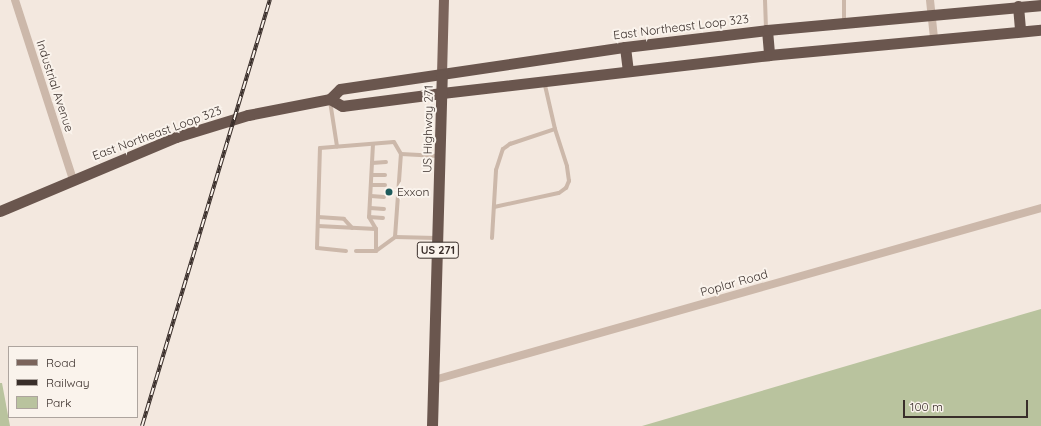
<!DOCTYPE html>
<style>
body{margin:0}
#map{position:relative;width:1041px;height:426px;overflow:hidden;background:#f3e8df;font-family:Quicksand,sans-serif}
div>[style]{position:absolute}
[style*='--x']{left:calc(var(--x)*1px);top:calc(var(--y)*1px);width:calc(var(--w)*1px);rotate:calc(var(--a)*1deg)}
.green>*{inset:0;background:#b9c39e}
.service>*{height:4px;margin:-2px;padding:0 2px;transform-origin:2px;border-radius:2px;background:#ccb8aa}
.minor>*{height:8px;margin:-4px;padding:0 4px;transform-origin:4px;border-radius:4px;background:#ccb8aa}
.primary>*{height:10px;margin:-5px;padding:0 5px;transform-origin:5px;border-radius:5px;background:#7b645b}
.trunk>*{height:11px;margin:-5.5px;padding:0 5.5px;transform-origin:5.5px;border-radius:5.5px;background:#6a564e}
.rail>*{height:4px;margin-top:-2px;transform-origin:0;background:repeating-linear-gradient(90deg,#faf3ec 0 8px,#392e2a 0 16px);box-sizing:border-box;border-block:1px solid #392e2a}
.dots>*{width:11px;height:11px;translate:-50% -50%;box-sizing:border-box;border:2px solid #faf3ec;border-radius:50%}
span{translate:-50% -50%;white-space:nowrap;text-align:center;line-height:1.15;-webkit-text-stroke:4px #faf3ec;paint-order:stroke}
.shield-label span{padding:1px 3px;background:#faf3ec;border:1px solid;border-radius:3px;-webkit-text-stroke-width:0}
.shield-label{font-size:11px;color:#392e2a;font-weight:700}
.street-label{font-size:12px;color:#392e2a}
.poi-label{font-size:12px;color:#392e2a}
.left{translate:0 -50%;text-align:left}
.legend{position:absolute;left:8px;top:346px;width:130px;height:72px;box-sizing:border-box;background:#faf3ec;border:1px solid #ada49e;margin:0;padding:5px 7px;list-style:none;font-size:12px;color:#392e2a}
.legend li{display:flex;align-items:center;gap:8px;height:20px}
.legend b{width:20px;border:1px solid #ada49e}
.scale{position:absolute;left:903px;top:400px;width:125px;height:18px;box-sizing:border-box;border:2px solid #392e2a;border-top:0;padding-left:5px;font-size:12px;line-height:14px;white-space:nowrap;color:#392e2a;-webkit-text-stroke:3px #faf3ec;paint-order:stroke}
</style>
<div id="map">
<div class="green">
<i style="clip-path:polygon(1041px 309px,1041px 426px,642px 426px)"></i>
<i style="clip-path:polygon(0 383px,2px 383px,10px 426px,0 426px)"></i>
</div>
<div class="service">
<i style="--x:765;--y:0;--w:29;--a:88"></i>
<i style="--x:844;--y:0;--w:22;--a:90"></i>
<i style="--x:330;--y:101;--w:46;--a:81.2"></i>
<i style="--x:373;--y:144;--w:73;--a:93.1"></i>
<i style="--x:369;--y:217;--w:14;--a:60"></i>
<i style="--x:376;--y:229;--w:22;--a:90"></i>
<i style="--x:372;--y:163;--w:14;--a:-4"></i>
<i style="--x:372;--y:175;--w:13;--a:0"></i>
<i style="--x:372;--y:185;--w:13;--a:0"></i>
<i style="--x:371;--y:196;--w:13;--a:4"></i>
<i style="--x:494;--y:207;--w:66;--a:-12.2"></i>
<i style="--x:559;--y:193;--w:9;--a:-36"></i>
<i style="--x:566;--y:188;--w:8;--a:-67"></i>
<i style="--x:569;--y:181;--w:15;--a:-98"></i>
<i style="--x:567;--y:166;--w:39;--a:-108"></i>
<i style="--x:370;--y:208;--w:14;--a:4"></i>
<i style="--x:318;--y:217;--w:26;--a:4"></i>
<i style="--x:344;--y:219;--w:12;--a:48"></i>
<i style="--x:369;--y:217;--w:14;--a:4"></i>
<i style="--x:318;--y:226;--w:58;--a:3"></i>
<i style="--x:436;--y:238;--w:41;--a:-178.6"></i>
<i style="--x:395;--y:237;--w:83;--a:-85.9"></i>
<i style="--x:401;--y:154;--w:37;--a:3"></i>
<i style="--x:492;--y:238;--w:68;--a:-86.6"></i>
<i style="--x:496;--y:170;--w:22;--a:-72"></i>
<i style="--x:503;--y:149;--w:9;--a:-36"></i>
<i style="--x:510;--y:144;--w:47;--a:-18.4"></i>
<i style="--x:555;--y:129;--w:49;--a:-102.9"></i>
<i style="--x:346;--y:251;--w:29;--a:-174"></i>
<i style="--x:317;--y:248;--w:100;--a:-88.3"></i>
<i style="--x:320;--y:148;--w:74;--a:-4.6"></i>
<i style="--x:394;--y:142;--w:14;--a:60"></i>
<i style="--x:356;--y:251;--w:20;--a:0"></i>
<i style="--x:376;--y:251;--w:24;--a:-36"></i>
</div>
<div class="minor">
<i style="--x:15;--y:0;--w:189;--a:72.1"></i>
<i style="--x:930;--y:0;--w:39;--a:84"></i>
<i style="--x:434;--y:380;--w:631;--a:-15.82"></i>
</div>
<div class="primary">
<i style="--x:442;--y:75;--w:75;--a:-88.5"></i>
</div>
<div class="trunk">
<i style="--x:1018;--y:6;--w:25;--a:85"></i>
<i style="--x:767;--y:30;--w:25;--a:85"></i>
<i style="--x:625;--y:47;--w:24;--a:83"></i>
<i style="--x:330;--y:99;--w:14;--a:30"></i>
<i style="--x:342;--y:106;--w:101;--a:-7.4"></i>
<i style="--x:442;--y:93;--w:329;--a:-6.6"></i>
<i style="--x:769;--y:55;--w:273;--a:-5.3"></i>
<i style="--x:0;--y:211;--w:191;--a:-22.8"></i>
<i style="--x:176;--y:137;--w:75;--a:-17"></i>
<i style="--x:248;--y:115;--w:84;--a:-11"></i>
<i style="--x:330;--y:99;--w:14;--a:-45"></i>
<i style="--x:340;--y:89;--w:288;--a:-8.4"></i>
<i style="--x:625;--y:47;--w:143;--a:-6.8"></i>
<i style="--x:767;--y:30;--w:275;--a:-5.2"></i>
<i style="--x:432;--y:426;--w:351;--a:-88.4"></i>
</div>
<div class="rail">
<i style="--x:142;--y:426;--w:445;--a:-73.3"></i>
</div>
<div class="dots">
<i style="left:389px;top:192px;background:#1e5b5c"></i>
</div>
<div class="shield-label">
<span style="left:438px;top:250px">US 271</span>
</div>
<div class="street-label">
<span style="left:681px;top:27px;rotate:-7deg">East Northeast Loop 323</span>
<span style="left:55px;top:86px;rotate:72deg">Industrial Avenue</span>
<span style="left:428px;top:129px;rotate:-89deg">US Highway 271</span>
<span style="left:157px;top:133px;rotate:-20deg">East Northeast Loop 323</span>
<span style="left:734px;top:283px;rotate:-16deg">Poplar Road</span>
</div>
<div class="poi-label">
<span class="left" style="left:397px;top:192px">Exxon</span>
</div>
<ul class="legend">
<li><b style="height:5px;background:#7b645b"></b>Road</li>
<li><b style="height:5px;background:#392e2a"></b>Railway</li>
<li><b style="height:11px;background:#b9c39e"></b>Park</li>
</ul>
<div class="scale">100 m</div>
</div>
